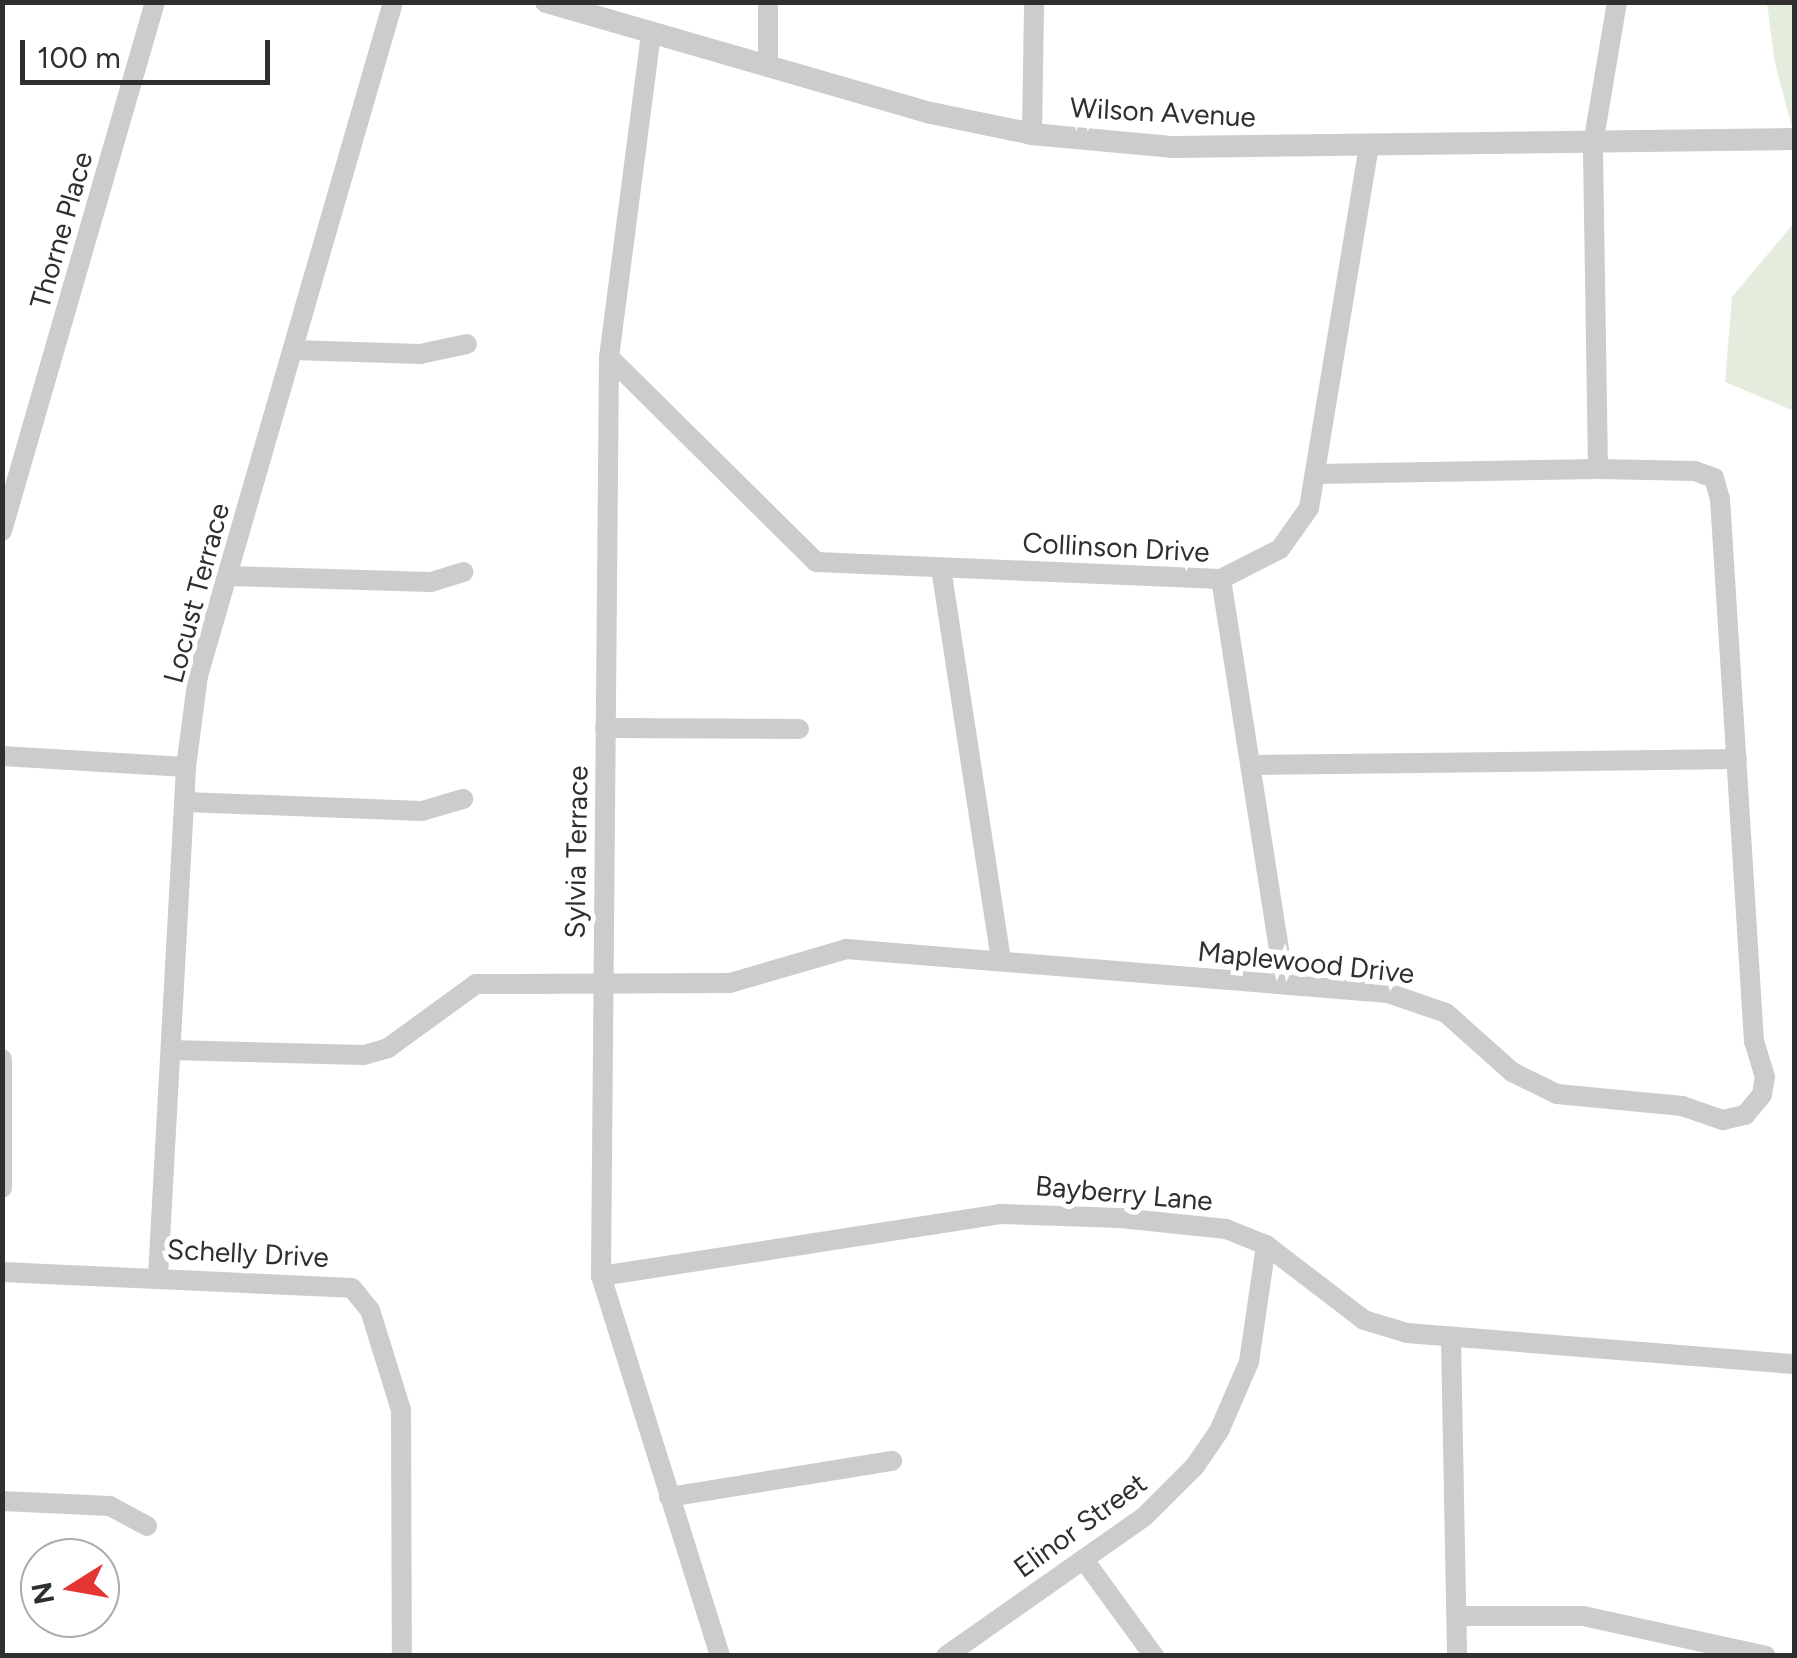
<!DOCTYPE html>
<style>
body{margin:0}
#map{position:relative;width:1797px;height:1658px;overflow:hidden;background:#fff;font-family:Figtree,sans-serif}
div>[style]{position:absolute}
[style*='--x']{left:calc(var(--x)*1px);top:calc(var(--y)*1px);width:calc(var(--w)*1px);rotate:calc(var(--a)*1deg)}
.green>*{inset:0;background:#e4ecdd}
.minor>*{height:20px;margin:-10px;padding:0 10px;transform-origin:10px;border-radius:10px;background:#ccc}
.tertiary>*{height:22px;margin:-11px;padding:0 11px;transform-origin:11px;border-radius:11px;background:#ccc}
span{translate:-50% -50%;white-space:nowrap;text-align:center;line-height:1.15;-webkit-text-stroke:10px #fff;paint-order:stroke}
.street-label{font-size:28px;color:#2f2f2f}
.frame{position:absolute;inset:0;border:5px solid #2f2f2f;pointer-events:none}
.north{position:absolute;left:20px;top:1538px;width:100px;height:100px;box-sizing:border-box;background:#fff;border:2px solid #acacac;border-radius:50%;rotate:259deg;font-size:28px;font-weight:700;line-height:40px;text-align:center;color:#2f2f2f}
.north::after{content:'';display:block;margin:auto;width:35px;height:45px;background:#e43434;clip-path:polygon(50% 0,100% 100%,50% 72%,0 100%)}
.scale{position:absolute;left:20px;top:40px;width:250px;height:45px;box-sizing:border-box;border:5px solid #2f2f2f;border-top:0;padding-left:12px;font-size:30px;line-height:35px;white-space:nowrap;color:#2f2f2f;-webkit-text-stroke:8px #fff;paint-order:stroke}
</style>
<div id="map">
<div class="green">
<i style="clip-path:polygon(1767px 3px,1794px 3px,1794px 135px,1775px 63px)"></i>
<i style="clip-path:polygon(1794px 223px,1794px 411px,1725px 382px,1732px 297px)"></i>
</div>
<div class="minor">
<i style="--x:768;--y:2;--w:65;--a:90"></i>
<i style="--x:651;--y:34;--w:326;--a:97.4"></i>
<i style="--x:609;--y:357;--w:919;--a:90.5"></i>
<i style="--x:601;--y:1276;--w:398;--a:72.6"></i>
<i style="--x:1032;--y:134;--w:132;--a:-89.1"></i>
<i style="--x:293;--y:350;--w:127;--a:1.8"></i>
<i style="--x:420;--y:354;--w:48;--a:-12"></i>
<i style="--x:609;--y:357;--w:291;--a:44.7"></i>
<i style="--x:816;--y:562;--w:405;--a:2.4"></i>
<i style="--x:1221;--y:579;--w:66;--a:-27"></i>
<i style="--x:1280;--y:549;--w:50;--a:-54.7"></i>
<i style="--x:1309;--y:508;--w:366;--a:-80.6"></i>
<i style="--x:1598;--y:469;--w:325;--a:-90.9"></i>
<i style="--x:1593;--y:144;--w:144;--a:-80.4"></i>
<i style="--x:2;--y:531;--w:551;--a:-73.87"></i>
<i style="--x:941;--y:568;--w:397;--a:81.3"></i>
<i style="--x:228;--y:576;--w:203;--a:1.7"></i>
<i style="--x:431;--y:582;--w:34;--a:-17"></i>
<i style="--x:1221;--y:579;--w:409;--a:81.1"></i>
<i style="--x:605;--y:728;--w:194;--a:0.3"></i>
<i style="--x:2;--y:756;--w:184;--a:3.4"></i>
<i style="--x:1253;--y:765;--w:484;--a:-0.7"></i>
<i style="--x:187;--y:802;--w:235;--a:2.2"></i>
<i style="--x:422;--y:811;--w:43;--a:-16.3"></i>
<i style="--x:171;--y:1050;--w:193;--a:1.5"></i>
<i style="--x:364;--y:1055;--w:25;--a:-16"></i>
<i style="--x:388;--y:1048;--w:109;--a:-36"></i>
<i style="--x:476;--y:984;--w:254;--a:-0.2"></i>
<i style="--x:730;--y:983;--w:121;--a:-16.3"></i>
<i style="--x:846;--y:949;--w:544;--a:4.64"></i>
<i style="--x:1388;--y:993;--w:61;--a:19"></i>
<i style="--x:1446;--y:1013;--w:89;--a:41.8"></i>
<i style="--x:1512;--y:1072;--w:50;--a:26.1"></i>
<i style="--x:1557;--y:1094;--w:126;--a:5.5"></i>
<i style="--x:1682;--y:1106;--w:43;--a:18.9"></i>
<i style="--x:1723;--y:1120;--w:23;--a:-13"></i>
<i style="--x:1745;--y:1115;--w:26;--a:-50"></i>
<i style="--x:1762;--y:1095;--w:18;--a:-81"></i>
<i style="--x:1765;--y:1077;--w:37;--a:-107"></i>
<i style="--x:1754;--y:1042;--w:544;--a:-93.58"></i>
<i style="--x:1720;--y:499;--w:22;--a:-106"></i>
<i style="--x:1714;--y:478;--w:20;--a:-160"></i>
<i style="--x:1695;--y:471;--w:97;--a:-178.8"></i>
<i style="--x:1598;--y:469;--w:280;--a:179"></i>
<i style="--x:2;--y:1059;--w:129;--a:90"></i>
<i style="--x:2;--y:1272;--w:350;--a:2.6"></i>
<i style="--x:352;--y:1288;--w:28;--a:51"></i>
<i style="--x:370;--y:1310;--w:105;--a:72.8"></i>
<i style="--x:401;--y:1410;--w:246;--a:89.8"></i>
<i style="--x:158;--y:1276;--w:510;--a:-86.85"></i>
<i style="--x:186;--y:767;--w:92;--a:-82.5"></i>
<i style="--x:198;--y:676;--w:702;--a:-73.86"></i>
<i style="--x:601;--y:1276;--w:404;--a:-8.8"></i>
<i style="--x:1000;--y:1214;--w:120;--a:1.9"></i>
<i style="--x:1120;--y:1218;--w:107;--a:5.9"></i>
<i style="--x:1226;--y:1229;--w:43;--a:21.8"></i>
<i style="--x:1266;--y:1245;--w:123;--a:37.4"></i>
<i style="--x:1364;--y:1320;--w:45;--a:16.8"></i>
<i style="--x:1407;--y:1333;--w:388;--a:4.6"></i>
<i style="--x:1451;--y:1340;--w:316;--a:88.9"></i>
<i style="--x:669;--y:1497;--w:226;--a:-9.2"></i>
<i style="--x:2;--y:1501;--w:108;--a:2.7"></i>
<i style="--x:110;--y:1506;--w:42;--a:28.4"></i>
<i style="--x:1084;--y:1560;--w:119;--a:53.9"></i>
<i style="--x:1459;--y:1616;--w:124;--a:0"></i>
<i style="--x:1583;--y:1616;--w:187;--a:12.3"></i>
<i style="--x:946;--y:1656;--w:242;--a:-35.1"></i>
<i style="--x:1144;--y:1517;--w:72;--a:-45"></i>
<i style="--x:1195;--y:1466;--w:42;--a:-55.6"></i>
<i style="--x:1219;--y:1431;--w:75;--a:-66.5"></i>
<i style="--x:1249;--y:1362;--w:118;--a:-81.7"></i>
</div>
<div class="tertiary">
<i style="--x:546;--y:2;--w:401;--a:16.1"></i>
<i style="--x:931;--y:113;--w:103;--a:11.7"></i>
<i style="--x:1032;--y:134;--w:142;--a:5.3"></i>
<i style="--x:1173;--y:147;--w:621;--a:-0.74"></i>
</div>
<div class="street-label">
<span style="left:1163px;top:112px;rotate:3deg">Wilson Avenue</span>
<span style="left:61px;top:230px;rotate:-74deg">Thorne Place</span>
<span style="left:1116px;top:547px;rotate:3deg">Collinson Drive</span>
<span style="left:196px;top:593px;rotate:-75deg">Locust Terrace</span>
<span style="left:576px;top:852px;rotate:-89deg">Sylvia Terrace</span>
<span style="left:1306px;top:962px;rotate:6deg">Maplewood Drive</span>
<span style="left:1124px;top:1193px;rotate:5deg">Bayberry Lane</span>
<span style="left:248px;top:1253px;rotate:3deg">Schelly Drive</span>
<span style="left:1080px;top:1525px;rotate:-36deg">Elinor Street</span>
</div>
<div class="frame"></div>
<div class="north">N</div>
<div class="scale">100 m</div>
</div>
